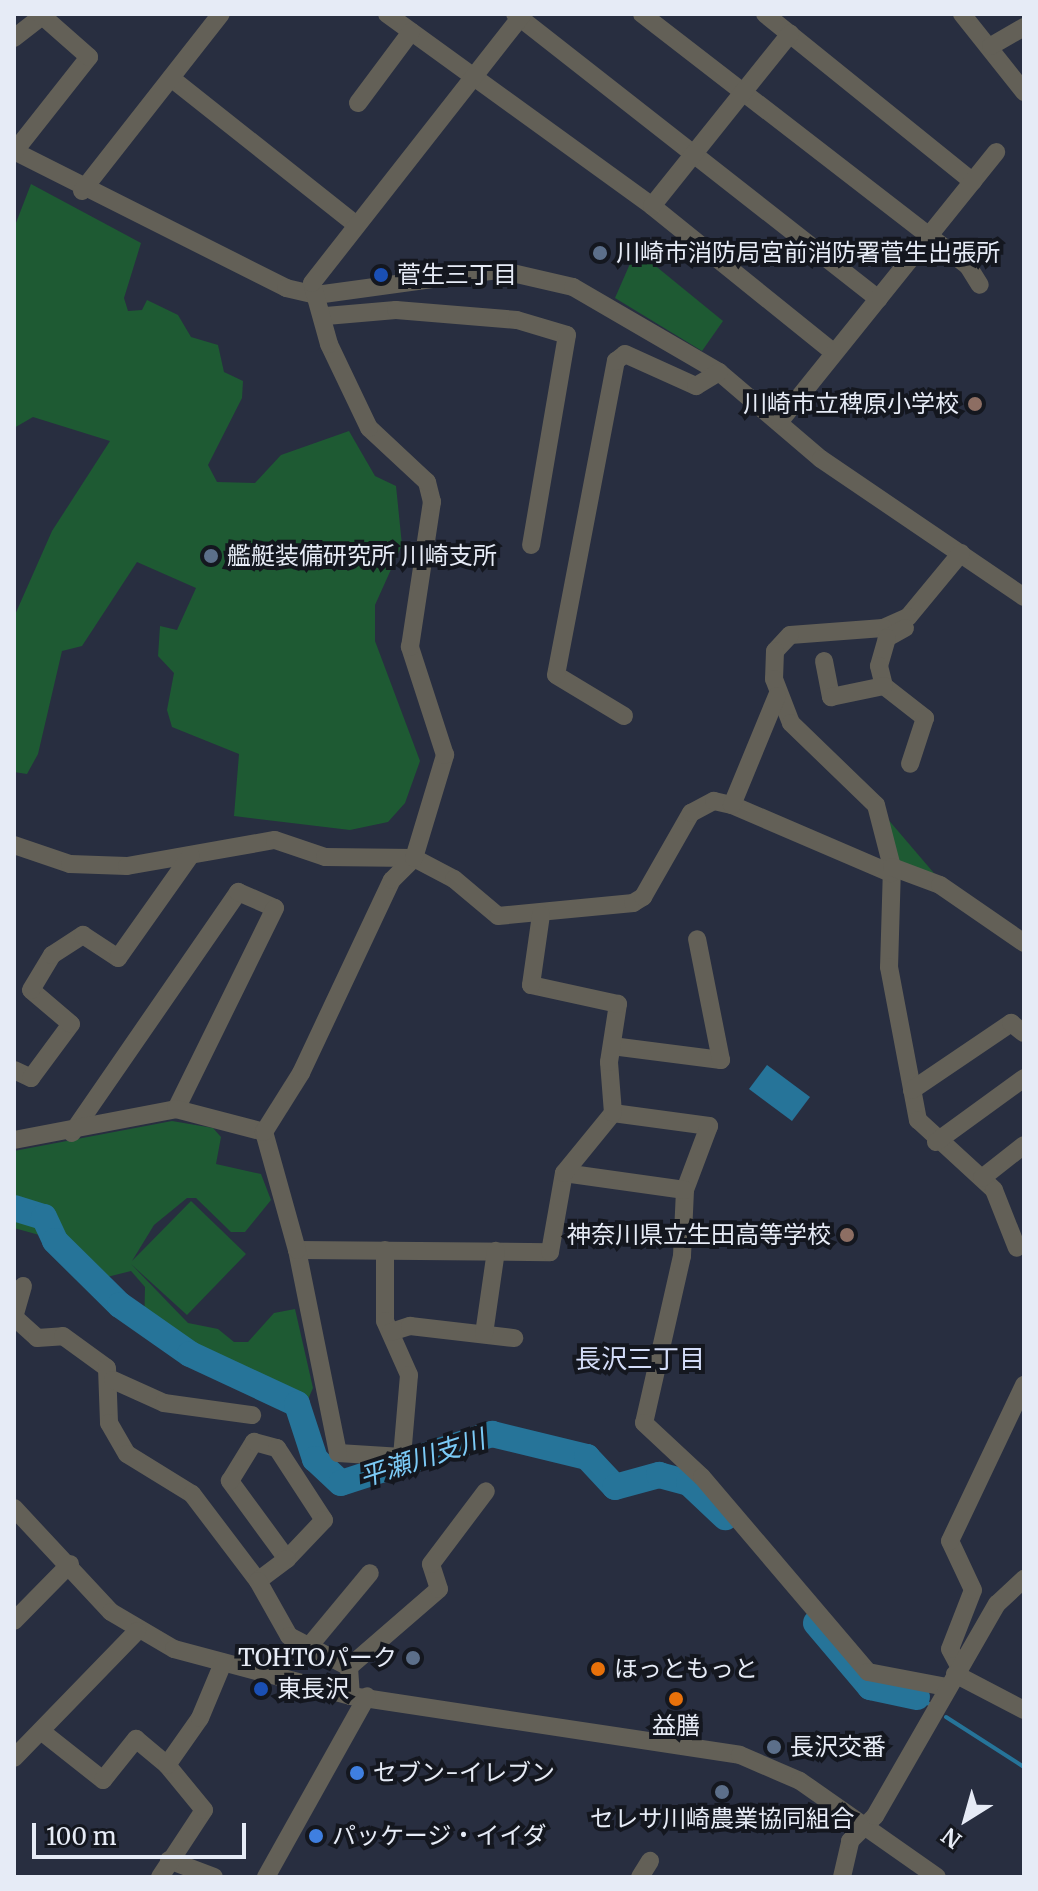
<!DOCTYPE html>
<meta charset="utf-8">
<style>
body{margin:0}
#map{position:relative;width:1038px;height:1891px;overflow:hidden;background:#282e40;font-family:Merriweather,"Noto Sans JP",serif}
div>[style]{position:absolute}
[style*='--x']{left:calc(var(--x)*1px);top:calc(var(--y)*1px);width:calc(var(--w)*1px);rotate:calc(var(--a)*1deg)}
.green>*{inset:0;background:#1e5a33}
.water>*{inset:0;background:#267499}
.stream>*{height:4px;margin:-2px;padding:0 2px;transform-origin:2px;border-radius:2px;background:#267499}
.river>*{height:26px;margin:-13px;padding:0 13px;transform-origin:13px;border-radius:13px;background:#267499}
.minor>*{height:18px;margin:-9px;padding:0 9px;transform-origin:9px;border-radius:9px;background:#636057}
.dots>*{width:22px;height:22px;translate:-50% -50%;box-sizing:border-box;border:4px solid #14171f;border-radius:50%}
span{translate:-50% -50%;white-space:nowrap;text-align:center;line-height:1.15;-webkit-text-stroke:8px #14171f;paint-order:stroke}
.poi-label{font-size:24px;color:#e6ebf6}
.left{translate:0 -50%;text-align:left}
.right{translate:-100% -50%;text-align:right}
.neighbourhood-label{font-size:26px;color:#d4ddf9}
.water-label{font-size:26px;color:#7ccbf7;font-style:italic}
.frame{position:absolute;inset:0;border:16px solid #e6ebf6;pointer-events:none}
.north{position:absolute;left:926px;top:1779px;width:80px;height:80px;-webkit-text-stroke:6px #14171f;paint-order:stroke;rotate:217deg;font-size:22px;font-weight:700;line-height:32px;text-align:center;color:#e6ebf6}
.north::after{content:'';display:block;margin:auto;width:28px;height:36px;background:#e6ebf6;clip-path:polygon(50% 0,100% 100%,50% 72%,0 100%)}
.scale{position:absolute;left:32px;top:1823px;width:214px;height:36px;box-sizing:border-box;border:4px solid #e6ebf6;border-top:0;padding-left:10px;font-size:24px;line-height:28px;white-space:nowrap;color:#e6ebf6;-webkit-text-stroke:6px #14171f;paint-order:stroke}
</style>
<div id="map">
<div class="green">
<i style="clip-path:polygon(31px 184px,141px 243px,124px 298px,128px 311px,142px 310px,147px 300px,178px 315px,191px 337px,218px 345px,224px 372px,243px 381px,242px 398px,208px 465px,217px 482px,255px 483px,281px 455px,349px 431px,375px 476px,396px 486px,402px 545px,375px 605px,375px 641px,420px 761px,405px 803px,388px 822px,350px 830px,234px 816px,239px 754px,172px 727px,167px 710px,174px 673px,158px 656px,160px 626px,177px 630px,196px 588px,137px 562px,82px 646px,62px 651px,38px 754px,27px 774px,14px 772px,14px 617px,52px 531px,110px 441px,33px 417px,14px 428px,14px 228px)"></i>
<i style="clip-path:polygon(636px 250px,723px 321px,702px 351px,615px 298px)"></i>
<i style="clip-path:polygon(886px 817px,939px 879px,899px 865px)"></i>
<i style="clip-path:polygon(172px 1121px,213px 1128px,221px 1137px,216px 1164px,261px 1174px,271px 1200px,245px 1232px,231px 1232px,196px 1198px,187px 1198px,154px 1225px,132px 1261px,191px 1201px,246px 1254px,187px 1315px,131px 1264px,188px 1323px,218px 1329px,234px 1342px,248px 1342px,274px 1313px,295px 1309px,313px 1388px,306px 1404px,288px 1410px,271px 1396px,208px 1373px,144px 1330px,145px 1287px,131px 1271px,103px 1278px,61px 1241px,14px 1228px,14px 1151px)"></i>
</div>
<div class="water">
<i style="clip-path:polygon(767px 1065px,810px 1097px,792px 1121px,749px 1089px)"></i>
</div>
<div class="stream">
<i style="--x:917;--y:1697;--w:16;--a:30"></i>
<i style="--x:946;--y:1717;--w:93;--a:32.7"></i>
</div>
<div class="river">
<i style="--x:14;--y:1208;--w:31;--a:17"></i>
<i style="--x:44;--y:1217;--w:26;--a:65"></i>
<i style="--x:55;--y:1241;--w:91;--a:44.6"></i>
<i style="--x:120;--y:1305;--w:85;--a:35"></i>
<i style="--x:190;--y:1354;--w:118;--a:25"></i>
<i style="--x:297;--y:1404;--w:58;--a:71.9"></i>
<i style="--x:315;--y:1459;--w:35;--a:43"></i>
<i style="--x:341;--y:1483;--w:159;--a:-18"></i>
<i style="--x:492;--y:1434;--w:98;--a:13.6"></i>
<i style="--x:587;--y:1457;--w:41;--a:47"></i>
<i style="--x:615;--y:1487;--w:46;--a:-15.3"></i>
<i style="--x:659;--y:1475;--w:31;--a:15"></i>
<i style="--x:689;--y:1483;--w:50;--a:43.4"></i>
<i style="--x:816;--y:1623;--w:84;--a:49.8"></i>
<i style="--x:870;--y:1687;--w:48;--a:12"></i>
</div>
<div class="minor">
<i style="--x:387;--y:14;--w:327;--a:35.9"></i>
<i style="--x:652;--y:206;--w:233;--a:38.9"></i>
<i style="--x:515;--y:14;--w:462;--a:38.1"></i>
<i style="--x:642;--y:14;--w:412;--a:37.7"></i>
<i style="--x:968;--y:266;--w:22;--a:58"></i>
<i style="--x:765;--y:14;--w:267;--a:38.9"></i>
<i style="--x:962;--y:14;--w:100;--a:51.5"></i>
<i style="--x:14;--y:38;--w:36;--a:-38"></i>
<i style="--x:991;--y:46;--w:38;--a:-30"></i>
<i style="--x:171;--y:78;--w:233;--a:38.4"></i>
<i style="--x:358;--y:103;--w:89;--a:-53.3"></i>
<i style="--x:14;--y:151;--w:305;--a:26.7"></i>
<i style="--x:286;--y:288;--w:31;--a:13"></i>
<i style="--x:316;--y:295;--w:185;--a:-7.8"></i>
<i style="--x:499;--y:270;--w:76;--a:12.9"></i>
<i style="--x:573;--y:287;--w:169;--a:30.2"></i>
<i style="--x:719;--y:372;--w:134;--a:40.5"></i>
<i style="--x:821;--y:459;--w:245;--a:34.2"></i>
<i style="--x:14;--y:152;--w:121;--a:-51.7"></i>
<i style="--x:89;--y:57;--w:65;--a:-138.7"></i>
<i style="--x:82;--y:191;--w:225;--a:-51.9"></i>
<i style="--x:652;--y:206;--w:221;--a:-51.3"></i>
<i style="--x:326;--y:316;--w:70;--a:-4.9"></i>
<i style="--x:396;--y:310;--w:121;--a:4.7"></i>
<i style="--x:517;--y:320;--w:52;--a:16.7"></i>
<i style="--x:567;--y:335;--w:213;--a:99.7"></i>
<i style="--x:780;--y:421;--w:345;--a:-51.2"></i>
<i style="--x:961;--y:553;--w:83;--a:129.6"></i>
<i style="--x:908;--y:617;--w:27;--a:156"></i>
<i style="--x:883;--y:628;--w:93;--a:175.7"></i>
<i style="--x:790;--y:635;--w:22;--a:133"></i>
<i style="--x:775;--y:651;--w:28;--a:92"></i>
<i style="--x:774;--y:679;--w:47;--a:68.9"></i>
<i style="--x:791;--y:723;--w:118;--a:44"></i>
<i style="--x:876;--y:805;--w:64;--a:75.5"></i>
<i style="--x:892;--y:867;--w:100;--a:91.7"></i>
<i style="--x:889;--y:967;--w:156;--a:79.3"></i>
<i style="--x:918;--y:1120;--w:103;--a:42.6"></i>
<i style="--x:994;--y:1190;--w:62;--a:68.4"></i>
<i style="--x:905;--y:628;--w:21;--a:151"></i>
<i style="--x:887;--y:638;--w:29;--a:106"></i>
<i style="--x:879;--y:666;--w:21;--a:76"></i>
<i style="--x:884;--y:686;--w:52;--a:38"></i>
<i style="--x:925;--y:718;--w:48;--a:108.1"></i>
<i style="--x:824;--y:661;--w:37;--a:79"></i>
<i style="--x:831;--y:697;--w:54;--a:-11.7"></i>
<i style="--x:624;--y:716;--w:79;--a:-148.9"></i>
<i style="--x:556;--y:675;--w:320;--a:-79.2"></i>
<i style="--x:616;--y:361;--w:11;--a:-38"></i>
<i style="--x:625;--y:354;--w:78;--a:24.3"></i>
<i style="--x:696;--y:386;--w:27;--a:-31"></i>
<i style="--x:732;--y:805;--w:173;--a:23.2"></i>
<i style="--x:14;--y:845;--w:59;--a:18.7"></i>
<i style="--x:70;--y:864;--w:57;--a:2"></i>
<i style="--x:127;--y:866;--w:150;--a:-10"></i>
<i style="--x:275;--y:840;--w:53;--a:18.8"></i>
<i style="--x:325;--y:857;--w:89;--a:0.6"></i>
<i style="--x:414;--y:858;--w:45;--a:27.7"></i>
<i style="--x:454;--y:879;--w:57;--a:40.1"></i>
<i style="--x:498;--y:916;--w:136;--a:-5.5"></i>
<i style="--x:633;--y:903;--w:12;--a:-31"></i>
<i style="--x:643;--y:897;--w:97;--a:-60.3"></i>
<i style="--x:691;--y:813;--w:26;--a:-28"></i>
<i style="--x:714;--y:801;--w:18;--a:13"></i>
<i style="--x:732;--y:805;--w:118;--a:-67.6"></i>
<i style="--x:892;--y:867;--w:51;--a:20.6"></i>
<i style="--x:940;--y:885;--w:102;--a:34.6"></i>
<i style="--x:612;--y:1046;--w:110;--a:7.3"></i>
<i style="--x:721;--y:1060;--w:123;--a:-101.2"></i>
<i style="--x:14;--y:1070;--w:19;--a:25"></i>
<i style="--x:31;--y:1078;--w:67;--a:-53.5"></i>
<i style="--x:71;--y:1024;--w:52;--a:-139.6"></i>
<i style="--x:31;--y:990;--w:41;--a:-59"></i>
<i style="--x:52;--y:955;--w:37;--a:-33"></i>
<i style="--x:83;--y:935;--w:42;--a:33.3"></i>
<i style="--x:118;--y:958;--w:126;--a:-54.7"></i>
<i style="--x:912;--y:1090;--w:120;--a:-34.1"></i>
<i style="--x:1011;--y:1023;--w:16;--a:38"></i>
<i style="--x:613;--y:1113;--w:97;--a:7.7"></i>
<i style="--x:709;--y:1126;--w:68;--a:110.6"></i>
<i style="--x:685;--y:1190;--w:66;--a:92.6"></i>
<i style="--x:682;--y:1256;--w:171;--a:102.8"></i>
<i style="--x:644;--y:1423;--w:79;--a:43"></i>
<i style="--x:702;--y:1477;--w:256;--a:49.6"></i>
<i style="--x:868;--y:1672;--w:79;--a:10.9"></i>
<i style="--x:72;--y:1133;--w:293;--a:-55.4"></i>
<i style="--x:238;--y:892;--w:40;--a:23.4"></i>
<i style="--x:275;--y:908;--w:224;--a:116.2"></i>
<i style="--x:14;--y:1140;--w:165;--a:-10.8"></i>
<i style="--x:176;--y:1109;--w:91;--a:14.6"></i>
<i style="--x:936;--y:1142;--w:109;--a:-36"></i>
<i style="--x:564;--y:1173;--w:122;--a:8"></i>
<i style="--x:982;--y:1178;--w:53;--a:-38.2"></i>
<i style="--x:297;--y:1250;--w:253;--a:0.5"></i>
<i style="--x:550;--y:1252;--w:80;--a:-80"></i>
<i style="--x:564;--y:1173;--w:77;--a:-50.8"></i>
<i style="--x:613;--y:1113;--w:51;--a:-94.5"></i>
<i style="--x:609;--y:1062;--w:59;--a:-81.2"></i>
<i style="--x:618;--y:1004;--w:89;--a:-167.7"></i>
<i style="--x:531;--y:985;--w:71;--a:-81.9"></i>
<i style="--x:385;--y:1250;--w:71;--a:90"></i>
<i style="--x:385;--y:1321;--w:59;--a:66"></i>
<i style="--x:409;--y:1375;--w:82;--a:94.9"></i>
<i style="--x:402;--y:1457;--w:64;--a:-176.4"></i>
<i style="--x:338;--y:1453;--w:207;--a:-101.4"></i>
<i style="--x:297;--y:1250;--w:123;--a:-105.6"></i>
<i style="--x:264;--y:1132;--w:70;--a:-57.9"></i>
<i style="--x:301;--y:1073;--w:213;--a:-64.8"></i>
<i style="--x:392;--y:880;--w:31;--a:-45"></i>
<i style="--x:414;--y:858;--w:108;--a:-73.2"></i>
<i style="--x:445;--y:755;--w:114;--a:-108"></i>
<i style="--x:410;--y:647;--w:147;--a:-81.4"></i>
<i style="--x:432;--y:502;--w:21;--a:-104"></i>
<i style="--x:427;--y:482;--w:79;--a:-137"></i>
<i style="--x:369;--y:428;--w:93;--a:-115.5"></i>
<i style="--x:329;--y:344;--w:63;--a:-105.6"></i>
<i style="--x:312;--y:283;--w:342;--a:-51.9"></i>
<i style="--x:23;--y:1286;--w:32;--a:106"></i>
<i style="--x:14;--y:1317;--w:31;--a:42"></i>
<i style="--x:37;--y:1338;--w:26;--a:-4"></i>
<i style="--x:63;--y:1336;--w:54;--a:36"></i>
<i style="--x:107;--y:1368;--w:55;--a:87.9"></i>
<i style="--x:109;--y:1423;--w:36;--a:60"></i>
<i style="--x:127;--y:1454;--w:76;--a:31.6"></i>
<i style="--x:192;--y:1494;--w:109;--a:52.8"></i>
<i style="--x:391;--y:1332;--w:20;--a:-18"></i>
<i style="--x:410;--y:1326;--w:105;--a:6.6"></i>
<i style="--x:484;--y:1334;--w:84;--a:-81.8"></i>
<i style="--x:113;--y:1380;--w:56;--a:24.3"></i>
<i style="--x:164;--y:1403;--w:89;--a:7.8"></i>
<i style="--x:14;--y:1508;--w:142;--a:47"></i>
<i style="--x:111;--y:1612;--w:73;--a:30.4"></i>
<i style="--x:174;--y:1649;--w:183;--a:14.9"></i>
<i style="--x:351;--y:1696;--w:393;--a:8.6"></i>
<i style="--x:740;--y:1755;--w:65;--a:23.4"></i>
<i style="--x:800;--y:1781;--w:167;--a:35"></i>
<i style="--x:287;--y:1559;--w:97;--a:-126.2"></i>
<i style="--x:230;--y:1481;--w:46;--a:-58.4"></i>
<i style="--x:254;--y:1442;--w:24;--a:15"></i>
<i style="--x:277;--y:1448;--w:86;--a:56.9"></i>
<i style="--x:324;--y:1520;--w:54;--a:133.5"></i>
<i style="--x:287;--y:1559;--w:36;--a:143"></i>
<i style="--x:258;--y:1581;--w:63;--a:60.6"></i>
<i style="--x:289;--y:1636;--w:68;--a:27.3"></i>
<i style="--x:14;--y:1621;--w:80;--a:-45.5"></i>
<i style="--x:311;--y:1644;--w:92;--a:-50.3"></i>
<i style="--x:959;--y:1666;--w:19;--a:-118"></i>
<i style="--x:950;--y:1649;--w:63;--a:-68.7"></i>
<i style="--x:973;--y:1590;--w:54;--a:-115.1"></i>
<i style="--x:950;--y:1541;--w:173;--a:-64.6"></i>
<i style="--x:955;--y:1674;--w:78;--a:27.6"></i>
<i style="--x:351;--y:1696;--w:29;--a:-94"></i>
<i style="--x:349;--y:1667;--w:119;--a:-40.9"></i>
<i style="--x:439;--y:1589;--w:26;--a:-108"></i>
<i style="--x:431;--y:1564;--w:91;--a:-53"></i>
<i style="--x:41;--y:1731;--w:79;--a:38.3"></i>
<i style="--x:103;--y:1780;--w:53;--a:-51.2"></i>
<i style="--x:136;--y:1739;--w:40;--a:40"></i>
<i style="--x:14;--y:1758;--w:177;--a:-45.9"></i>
<i style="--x:169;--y:1860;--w:48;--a:20.7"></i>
<i style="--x:160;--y:1877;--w:80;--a:-56.7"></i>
<i style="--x:204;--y:1810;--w:58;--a:-129.4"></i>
<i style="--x:167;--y:1765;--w:57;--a:-54.9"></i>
<i style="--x:200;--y:1718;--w:60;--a:-67.3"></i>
<i style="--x:266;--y:1877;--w:207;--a:-60.8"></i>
<i style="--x:640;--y:1877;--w:19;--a:-58"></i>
<i style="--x:842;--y:1877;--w:37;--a:-77"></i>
<i style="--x:850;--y:1841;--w:35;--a:-45"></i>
<i style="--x:875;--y:1816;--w:245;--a:-60.1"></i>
<i style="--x:997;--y:1604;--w:37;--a:-43"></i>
</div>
<div class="dots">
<i style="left:600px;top:253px;background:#5c6f8a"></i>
<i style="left:381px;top:275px;background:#1a4fb4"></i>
<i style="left:975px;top:404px;background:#8d6e63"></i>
<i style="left:211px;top:556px;background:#5c6f8a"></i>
<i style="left:847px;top:1235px;background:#8d6e63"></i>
<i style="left:413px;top:1658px;background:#5c6f8a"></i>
<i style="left:598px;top:1669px;background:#e8710a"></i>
<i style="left:261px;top:1689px;background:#1a4fb4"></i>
<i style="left:676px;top:1699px;background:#e8710a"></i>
<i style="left:774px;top:1747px;background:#5c6f8a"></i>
<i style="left:357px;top:1773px;background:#3f7fe0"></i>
<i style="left:722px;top:1792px;background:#5c6f8a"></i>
<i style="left:316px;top:1836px;background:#3f7fe0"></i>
</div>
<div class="poi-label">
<span class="left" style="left:616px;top:253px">川崎市消防局宮前消防署菅生出張所</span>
<span class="left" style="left:397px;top:275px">菅生三丁目</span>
<span class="right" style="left:959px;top:404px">川崎市立稗原小学校</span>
<span class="left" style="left:227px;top:556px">艦艇装備研究所 川崎支所</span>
<span class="right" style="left:831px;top:1235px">神奈川県立生田高等学校</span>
<span class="right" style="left:397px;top:1658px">TOHTOパーク</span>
<span class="left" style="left:614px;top:1669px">ほっともっと</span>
<span class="left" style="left:277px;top:1689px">東長沢</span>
<span style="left:676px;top:1726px">益膳</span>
<span class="left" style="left:790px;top:1747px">長沢交番</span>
<span class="left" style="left:373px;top:1773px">セブン-イレブン</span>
<span style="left:722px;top:1819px">セレサ川崎農業協同組合</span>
<span class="left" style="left:332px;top:1836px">パッケージ・イイダ</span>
</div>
<div class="neighbourhood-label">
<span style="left:640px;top:1359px">長沢三丁目</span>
</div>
<div class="water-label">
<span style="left:422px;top:1458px;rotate:-18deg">平瀬川支川</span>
</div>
<div class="frame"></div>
<div class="north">N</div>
<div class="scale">100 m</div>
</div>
